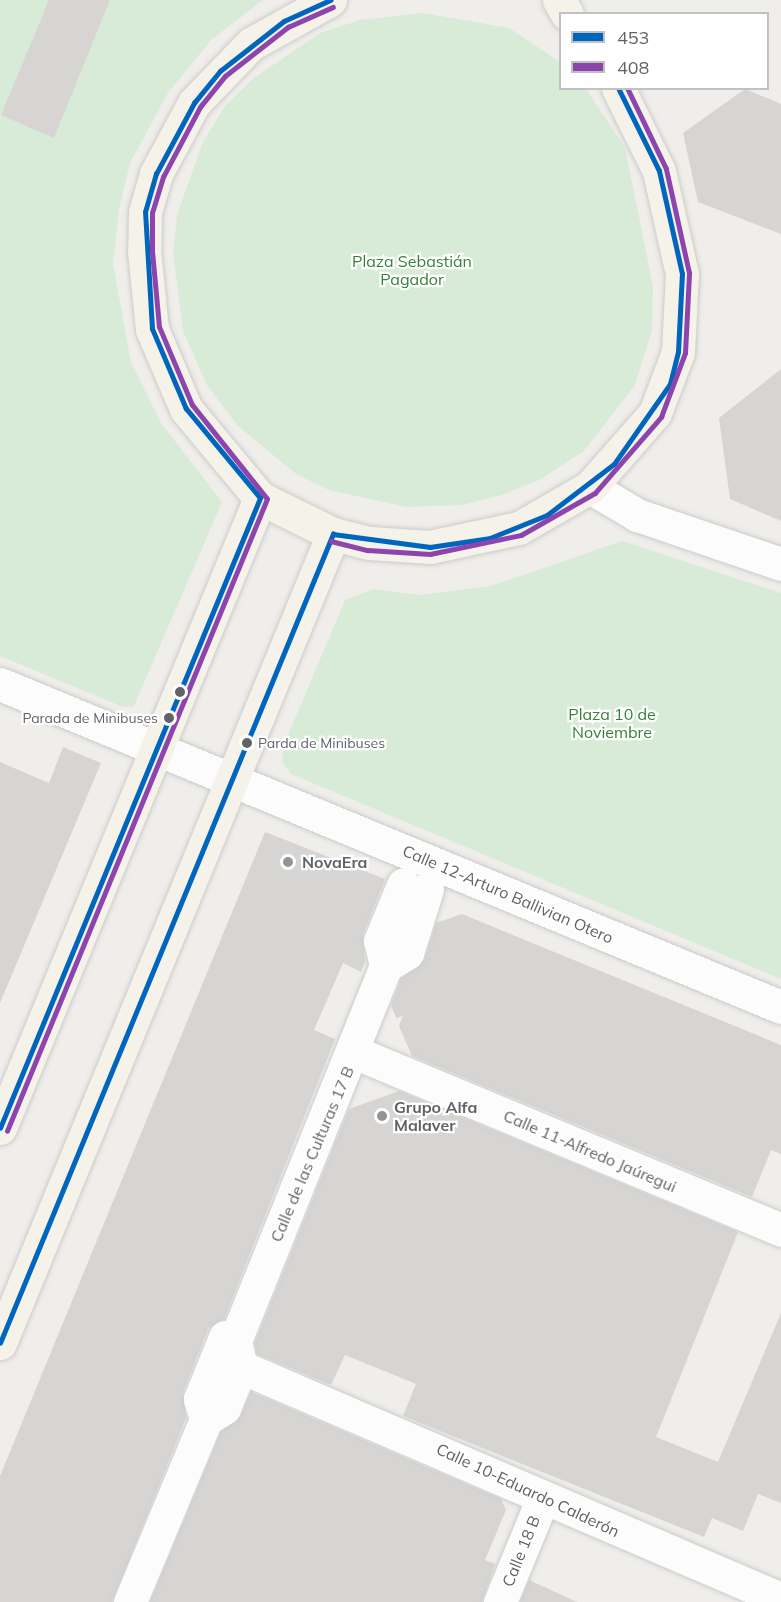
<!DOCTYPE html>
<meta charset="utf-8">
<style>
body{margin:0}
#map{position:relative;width:781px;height:1602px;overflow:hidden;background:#efeeea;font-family:Mulish,sans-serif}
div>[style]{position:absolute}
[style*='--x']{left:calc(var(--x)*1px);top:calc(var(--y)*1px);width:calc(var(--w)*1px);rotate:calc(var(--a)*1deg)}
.green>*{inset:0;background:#d8ebd6}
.building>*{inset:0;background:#d6d5d3}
.roads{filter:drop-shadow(0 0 2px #cbcccc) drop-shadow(0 0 2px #cbcccc)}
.street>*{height:33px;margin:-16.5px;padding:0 16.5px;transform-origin:16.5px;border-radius:16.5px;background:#fdfcfc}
.secondary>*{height:33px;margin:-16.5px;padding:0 16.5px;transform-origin:16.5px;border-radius:16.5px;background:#fdfcfc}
.primary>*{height:33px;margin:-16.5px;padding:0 16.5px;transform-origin:16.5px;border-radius:16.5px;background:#f4f2e9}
.bus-1>*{height:4.5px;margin:-2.25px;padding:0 2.25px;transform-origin:2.25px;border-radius:2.25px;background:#0065bd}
.bus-2>*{height:4.5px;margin:-2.25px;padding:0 2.25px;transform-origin:2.25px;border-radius:2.25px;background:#8e44ad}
.dots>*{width:16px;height:16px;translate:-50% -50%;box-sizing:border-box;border:3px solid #fff;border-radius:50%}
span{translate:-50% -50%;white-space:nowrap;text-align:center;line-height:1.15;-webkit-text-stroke:4.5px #fff;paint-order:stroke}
.bus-label{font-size:14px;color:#5f6368}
.right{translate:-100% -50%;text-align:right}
.left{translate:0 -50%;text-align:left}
.park-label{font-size:16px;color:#348238}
.poi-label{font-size:16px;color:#5f6368;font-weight:700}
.street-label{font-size:16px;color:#5f6368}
.legend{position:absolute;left:559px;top:12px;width:210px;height:78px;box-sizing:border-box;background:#fff;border:2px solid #bfc1c3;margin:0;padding:8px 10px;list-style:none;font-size:18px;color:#5f6368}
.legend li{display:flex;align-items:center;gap:12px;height:30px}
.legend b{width:30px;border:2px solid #bfc1c3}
</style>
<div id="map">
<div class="green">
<i style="clip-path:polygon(0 0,263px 0,211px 40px,168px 93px,130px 163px,119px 209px,113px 264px,131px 362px,161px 423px,222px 502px,134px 706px,123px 707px,0 656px)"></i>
<i style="clip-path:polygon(423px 13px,509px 28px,560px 62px,560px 88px,586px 89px,625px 148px,653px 286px,652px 330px,635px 385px,584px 451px,539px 480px,502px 495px,462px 505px,406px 507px,329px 490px,296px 474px,238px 426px,207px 385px,183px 331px,173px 253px,177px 215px,203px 142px,225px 106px,254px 78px,320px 33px,360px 20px)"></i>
<i style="clip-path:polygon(622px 541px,781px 593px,781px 979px,291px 774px,282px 762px,283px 747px,345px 600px,373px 589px,419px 595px,491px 586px)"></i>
</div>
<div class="building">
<i style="clip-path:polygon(49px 0,110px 0,54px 138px,1px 115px)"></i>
<i style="clip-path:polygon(745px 89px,781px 104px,781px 234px,698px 202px,683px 133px)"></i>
<i style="clip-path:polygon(781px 369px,781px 521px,730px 499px,719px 418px)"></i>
<i style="clip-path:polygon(63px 747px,101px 763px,0 1003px,0 762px,49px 783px)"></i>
<i style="clip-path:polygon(265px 832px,385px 879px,363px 934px,365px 961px,361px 972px,343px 963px,314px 1030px,335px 1039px,224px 1319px,208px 1329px,183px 1392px,186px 1418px,112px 1602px,0 1602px,0 1476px)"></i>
<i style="clip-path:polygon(462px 914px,781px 1045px,781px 1154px,771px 1150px,752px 1197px,412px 1056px,399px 1026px,403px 1016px,396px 1018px,391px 1005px,401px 979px,425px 959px,436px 923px)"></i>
<i style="clip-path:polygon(399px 1091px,738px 1232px,656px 1437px,718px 1462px,781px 1313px,781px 1503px,758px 1494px,743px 1531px,712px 1518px,704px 1537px,403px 1416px,416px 1384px,345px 1355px,331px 1385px,257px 1354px,255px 1343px,349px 1109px)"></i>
<i style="clip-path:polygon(251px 1392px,501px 1499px,506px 1510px,485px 1560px,495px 1564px,482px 1602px,150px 1602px,221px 1432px,241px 1416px)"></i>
<i style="clip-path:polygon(529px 1580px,577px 1602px,520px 1602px)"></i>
</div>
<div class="roads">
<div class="street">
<i style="--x:386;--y:966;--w:25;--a:-32"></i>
<i style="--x:407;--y:953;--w:67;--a:-72.6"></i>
<i style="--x:386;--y:966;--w:26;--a:-103"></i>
<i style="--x:380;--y:941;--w:61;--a:-67.7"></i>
<i style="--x:354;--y:1052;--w:463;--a:22.6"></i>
<i style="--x:241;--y:1367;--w:588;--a:23.25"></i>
<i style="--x:206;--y:1419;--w:21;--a:-31"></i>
<i style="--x:224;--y:1408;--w:44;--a:-67.5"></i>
<i style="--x:241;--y:1367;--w:27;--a:-103"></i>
<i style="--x:235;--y:1341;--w:404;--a:-68.1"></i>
<i style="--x:206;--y:1419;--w:21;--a:-107"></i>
<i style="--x:200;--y:1399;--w:67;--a:-68"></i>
<i style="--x:130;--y:1602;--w:198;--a:-67.4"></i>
<i style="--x:500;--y:1602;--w:110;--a:-67.6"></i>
</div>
<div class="secondary">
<i style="--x:590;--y:487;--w:55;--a:30.8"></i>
<i style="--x:637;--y:515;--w:152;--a:18.8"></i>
<i style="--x:0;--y:684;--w:845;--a:22.47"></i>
</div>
<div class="primary">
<i style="--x:330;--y:0;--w:90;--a:150.9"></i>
<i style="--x:251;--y:44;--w:82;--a:134"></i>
<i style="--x:194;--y:103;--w:81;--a:118.2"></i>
<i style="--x:156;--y:174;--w:40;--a:106"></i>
<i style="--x:145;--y:212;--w:39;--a:91"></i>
<i style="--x:144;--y:251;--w:78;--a:84.1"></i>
<i style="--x:152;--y:329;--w:87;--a:67"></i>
<i style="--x:186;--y:409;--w:116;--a:50.3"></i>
<i style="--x:260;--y:498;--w:81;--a:26.3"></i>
<i style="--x:333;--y:534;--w:37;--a:14"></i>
<i style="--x:369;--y:543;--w:61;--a:3.8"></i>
<i style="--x:430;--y:547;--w:91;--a:-12.1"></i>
<i style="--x:519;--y:528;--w:82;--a:-30"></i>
<i style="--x:590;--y:487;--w:98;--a:-48.7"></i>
<i style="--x:655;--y:413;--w:65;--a:-69.3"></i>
<i style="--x:678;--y:352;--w:78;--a:-87.1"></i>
<i style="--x:682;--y:274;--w:106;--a:-102.6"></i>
<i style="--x:659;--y:171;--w:93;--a:-116.3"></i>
<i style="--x:559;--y:0;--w:16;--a:60"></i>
<i style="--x:0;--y:1128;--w:682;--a:-67.57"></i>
<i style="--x:0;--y:1343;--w:875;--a:-67.63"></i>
</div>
</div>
<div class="bus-1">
<i style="--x:0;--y:1128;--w:682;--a:-67.57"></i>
<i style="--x:260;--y:498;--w:116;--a:-129.7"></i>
<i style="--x:186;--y:409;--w:87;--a:-113"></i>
<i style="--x:152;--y:329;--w:117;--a:-93.4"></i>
<i style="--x:145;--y:212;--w:40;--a:-74"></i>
<i style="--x:156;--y:174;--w:81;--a:-61.8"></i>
<i style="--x:194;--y:103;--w:41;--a:-50.9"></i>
<i style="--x:220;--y:71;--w:81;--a:-38"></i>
<i style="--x:284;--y:21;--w:51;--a:-24.5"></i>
<i style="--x:0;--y:1343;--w:875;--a:-67.63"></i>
<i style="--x:333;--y:534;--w:98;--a:7.6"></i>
<i style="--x:430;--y:547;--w:61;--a:-8.5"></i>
<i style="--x:490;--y:538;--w:61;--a:-22"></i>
<i style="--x:547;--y:515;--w:84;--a:-37.3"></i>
<i style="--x:614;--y:464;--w:98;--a:-55"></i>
<i style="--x:670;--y:384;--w:33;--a:-76"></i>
<i style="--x:678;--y:352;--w:78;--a:-87.1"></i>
<i style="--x:682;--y:274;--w:106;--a:-102.6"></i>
<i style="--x:659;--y:171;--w:93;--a:-116.3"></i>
</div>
<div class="bus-2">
<i style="--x:331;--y:541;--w:38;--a:14"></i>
<i style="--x:368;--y:550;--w:62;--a:3.7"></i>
<i style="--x:430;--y:554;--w:93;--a:-11.8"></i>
<i style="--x:521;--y:535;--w:85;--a:-29.6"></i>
<i style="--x:595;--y:493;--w:101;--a:-49"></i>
<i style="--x:661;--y:417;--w:68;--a:-69.4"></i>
<i style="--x:685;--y:353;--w:80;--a:-87.1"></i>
<i style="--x:689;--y:273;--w:107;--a:-102.5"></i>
<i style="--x:666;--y:169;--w:90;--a:-115.7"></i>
<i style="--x:7;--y:1131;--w:683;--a:-67.64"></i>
<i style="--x:267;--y:499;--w:120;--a:-128.6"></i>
<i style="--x:192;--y:405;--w:85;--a:-112.9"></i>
<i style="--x:159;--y:327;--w:76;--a:-95.3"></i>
<i style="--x:152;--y:251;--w:38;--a:-90"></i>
<i style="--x:152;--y:213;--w:38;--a:-73"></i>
<i style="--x:163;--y:177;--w:79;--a:-62.1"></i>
<i style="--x:200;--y:107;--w:40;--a:-51"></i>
<i style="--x:225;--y:76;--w:80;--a:-37.9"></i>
<i style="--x:288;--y:27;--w:49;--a:-24"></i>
</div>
<div class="dots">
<i style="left:180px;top:692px;background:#5f6368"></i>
<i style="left:169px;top:718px;background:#5f6368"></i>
<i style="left:247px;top:743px;background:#5f6368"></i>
<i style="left:288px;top:862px;background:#919496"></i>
<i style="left:382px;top:1116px;background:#919496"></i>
</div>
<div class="bus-label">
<span class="right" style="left:158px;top:718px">Parada de Minibuses</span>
<span class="left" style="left:258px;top:743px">Parda de Minibuses</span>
</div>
<div class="park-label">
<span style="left:412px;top:270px">Plaza Sebastián<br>Pagador</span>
<span style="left:612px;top:723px">Plaza 10 de<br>Noviembre</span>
</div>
<div class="poi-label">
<span class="left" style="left:302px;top:862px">NovaEra</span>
<span class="left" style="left:394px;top:1116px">Grupo Alfa<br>Malaver</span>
</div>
<div class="street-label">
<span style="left:508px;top:894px;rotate:23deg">Calle 12-Arturo Ballivian Otero</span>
<span style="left:590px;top:1151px;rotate:23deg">Calle 11-Alfredo Jaúregui</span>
<span style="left:312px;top:1154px;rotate:-67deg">Calle de las Culturas 17 B</span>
<span style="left:528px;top:1490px;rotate:25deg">Calle 10-Eduardo Calderón</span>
<span style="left:521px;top:1551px;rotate:-68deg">Calle 18 B</span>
</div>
<ul class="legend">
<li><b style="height:8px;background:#0065bd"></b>453</li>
<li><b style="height:8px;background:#8e44ad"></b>408</li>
</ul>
</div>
